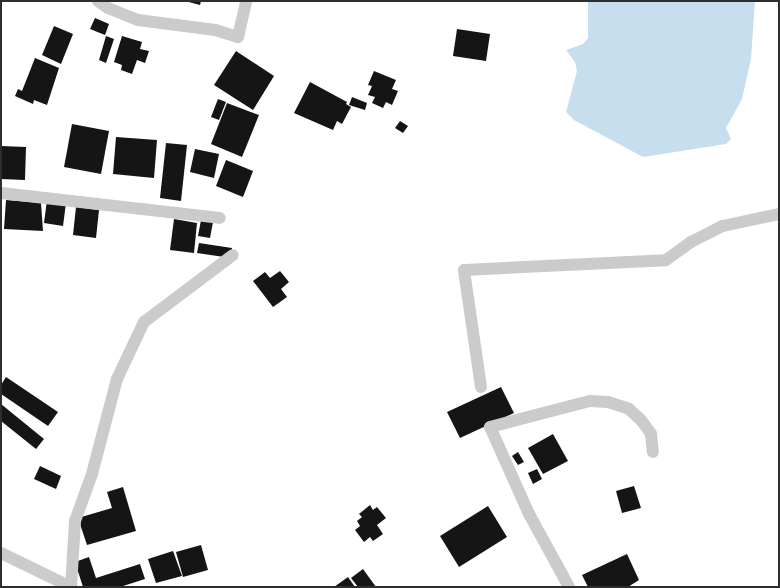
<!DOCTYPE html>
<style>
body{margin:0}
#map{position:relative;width:780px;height:588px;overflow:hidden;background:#fff;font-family:Arial,sans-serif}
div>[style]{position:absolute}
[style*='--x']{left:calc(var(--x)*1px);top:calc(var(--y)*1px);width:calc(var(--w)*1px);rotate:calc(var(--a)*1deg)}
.water>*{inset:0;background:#c6deed}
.building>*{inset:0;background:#151515}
.street>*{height:12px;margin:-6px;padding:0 6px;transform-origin:6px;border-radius:6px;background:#cbcbcb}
span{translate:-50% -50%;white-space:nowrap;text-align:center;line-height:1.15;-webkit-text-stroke:4px #fff;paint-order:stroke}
.frame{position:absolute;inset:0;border:2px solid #2e2e2e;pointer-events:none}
</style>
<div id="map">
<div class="water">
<i style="clip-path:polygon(588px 1px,755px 1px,751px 59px,742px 99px,726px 128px,731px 139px,726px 144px,643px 157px,574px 120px,566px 112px,577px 71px,575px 62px,566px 50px,583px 44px,588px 38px)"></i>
</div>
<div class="building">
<i style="clip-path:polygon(185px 1px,201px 1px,200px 5px)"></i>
<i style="clip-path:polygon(95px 18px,109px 24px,105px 35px,90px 29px)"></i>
<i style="clip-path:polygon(54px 26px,73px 34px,61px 64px,42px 55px)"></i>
<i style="clip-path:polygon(457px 29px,490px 34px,486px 61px,453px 56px)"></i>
<i style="clip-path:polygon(106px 36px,114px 39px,106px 63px,99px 60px)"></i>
<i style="clip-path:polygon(122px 36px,142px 42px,140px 49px,149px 51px,145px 63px,137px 60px,132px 74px,121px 70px,122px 65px,114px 62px)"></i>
<i style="clip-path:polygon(236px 51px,274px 76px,253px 110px,214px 85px)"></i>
<i style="clip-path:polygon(35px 58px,59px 68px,47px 105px,34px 100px,33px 104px,15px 96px,18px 89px,22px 91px)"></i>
<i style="clip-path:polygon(374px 71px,396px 80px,392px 89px,398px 91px,392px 105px,386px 102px,383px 108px,372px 103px,375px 97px,368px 95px,372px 86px,368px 85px)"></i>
<i style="clip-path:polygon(310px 82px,347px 102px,346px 104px,351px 107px,342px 124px,337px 121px,333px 130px,294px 113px)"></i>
<i style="clip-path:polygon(352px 97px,367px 103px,365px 110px,349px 105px)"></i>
<i style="clip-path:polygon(218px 99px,226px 102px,219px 120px,211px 117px)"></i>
<i style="clip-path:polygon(227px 103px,259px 115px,242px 157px,211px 144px)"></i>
<i style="clip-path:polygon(400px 121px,408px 126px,403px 133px,395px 128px)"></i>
<i style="clip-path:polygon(72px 124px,109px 131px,101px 174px,64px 167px)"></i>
<i style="clip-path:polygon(116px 137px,157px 140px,154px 178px,113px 174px)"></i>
<i style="clip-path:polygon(166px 143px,187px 145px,181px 201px,160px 198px)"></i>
<i style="clip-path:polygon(1px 146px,26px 147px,25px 180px,1px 179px)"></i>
<i style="clip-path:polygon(195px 149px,219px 154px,214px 178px,190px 172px)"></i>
<i style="clip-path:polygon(226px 160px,253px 171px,243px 197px,216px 186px)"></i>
<i style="clip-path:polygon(6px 200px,41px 203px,43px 231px,4px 229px)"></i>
<i style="clip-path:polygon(47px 200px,66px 203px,63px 226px,44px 223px)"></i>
<i style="clip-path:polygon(76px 207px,99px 210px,96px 238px,73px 235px)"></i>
<i style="clip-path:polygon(174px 219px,197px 223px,194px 253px,170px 250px)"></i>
<i style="clip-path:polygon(201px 220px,213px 222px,210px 238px,198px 236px)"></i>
<i style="clip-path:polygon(199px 243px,232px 248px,231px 258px,197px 253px)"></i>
<i style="clip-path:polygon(280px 271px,289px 282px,281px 289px,287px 297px,273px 307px,253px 281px,265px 272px,270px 278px)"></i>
<i style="clip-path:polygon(6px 377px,58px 412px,48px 426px,1px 394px,1px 385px)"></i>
<i style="clip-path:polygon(501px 387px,514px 413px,460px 438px,447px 412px)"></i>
<i style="clip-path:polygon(1px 404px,44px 439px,36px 449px,1px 421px)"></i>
<i style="clip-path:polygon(553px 434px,568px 461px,543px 474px,528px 448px)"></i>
<i style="clip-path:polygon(518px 452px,524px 462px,518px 465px,512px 456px)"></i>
<i style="clip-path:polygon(40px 466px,61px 476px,56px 489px,34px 479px)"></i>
<i style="clip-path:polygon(537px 469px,542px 479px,533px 484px,528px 473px)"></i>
<i style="clip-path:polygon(634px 486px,641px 508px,622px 513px,616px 491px)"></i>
<i style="clip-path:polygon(123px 487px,136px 531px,87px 545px,78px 518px,112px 508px,107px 492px)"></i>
<i style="clip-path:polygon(370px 505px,373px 510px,377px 507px,386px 518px,377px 525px,383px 534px,373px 541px,370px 537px,364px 542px,355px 530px,360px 526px,357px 521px,362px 517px,359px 514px)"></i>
<i style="clip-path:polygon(488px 506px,507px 537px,459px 567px,440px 536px)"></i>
<i style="clip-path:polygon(201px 545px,208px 570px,183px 577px,176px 552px)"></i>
<i style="clip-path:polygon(173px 551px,182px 576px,156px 583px,148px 559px)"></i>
<i style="clip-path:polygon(627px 554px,639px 580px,628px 587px,588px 587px,582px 575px)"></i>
<i style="clip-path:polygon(89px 557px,96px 578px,140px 564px,145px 579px,120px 587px,83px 587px,75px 562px)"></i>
<i style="clip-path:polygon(363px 569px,376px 587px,358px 587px,351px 578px)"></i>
<i style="clip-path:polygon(348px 577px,355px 587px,334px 587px)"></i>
</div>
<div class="street">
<i style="--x:98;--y:1;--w:12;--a:35"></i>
<i style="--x:108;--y:8;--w:32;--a:22"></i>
<i style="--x:138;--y:20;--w:78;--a:7.4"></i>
<i style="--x:215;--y:30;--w:24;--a:17"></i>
<i style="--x:238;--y:37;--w:37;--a:-77"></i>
<i style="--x:1;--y:193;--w:220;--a:6.5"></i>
<i style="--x:481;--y:387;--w:118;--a:-98.3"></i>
<i style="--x:464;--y:270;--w:202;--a:-2.8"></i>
<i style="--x:666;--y:260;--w:31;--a:-36"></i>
<i style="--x:691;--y:242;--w:36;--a:-27"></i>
<i style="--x:723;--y:226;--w:57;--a:-12.1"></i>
<i style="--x:1;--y:553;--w:78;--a:25.9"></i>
<i style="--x:71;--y:587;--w:66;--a:-86.5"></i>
<i style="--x:75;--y:521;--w:50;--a:-70.1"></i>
<i style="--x:92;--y:474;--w:98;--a:-75.3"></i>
<i style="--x:117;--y:379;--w:63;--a:-64.7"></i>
<i style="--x:144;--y:322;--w:111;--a:-37"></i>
<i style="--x:569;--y:587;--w:83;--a:-118.7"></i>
<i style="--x:529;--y:514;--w:95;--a:-114.1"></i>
<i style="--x:490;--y:427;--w:103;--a:-14.6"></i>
<i style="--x:590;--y:401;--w:18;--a:3"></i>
<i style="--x:608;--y:402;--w:22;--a:18"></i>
<i style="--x:629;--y:409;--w:16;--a:43"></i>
<i style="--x:641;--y:420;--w:17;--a:54"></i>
<i style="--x:651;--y:434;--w:18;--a:84"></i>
</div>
<div class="frame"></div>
</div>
